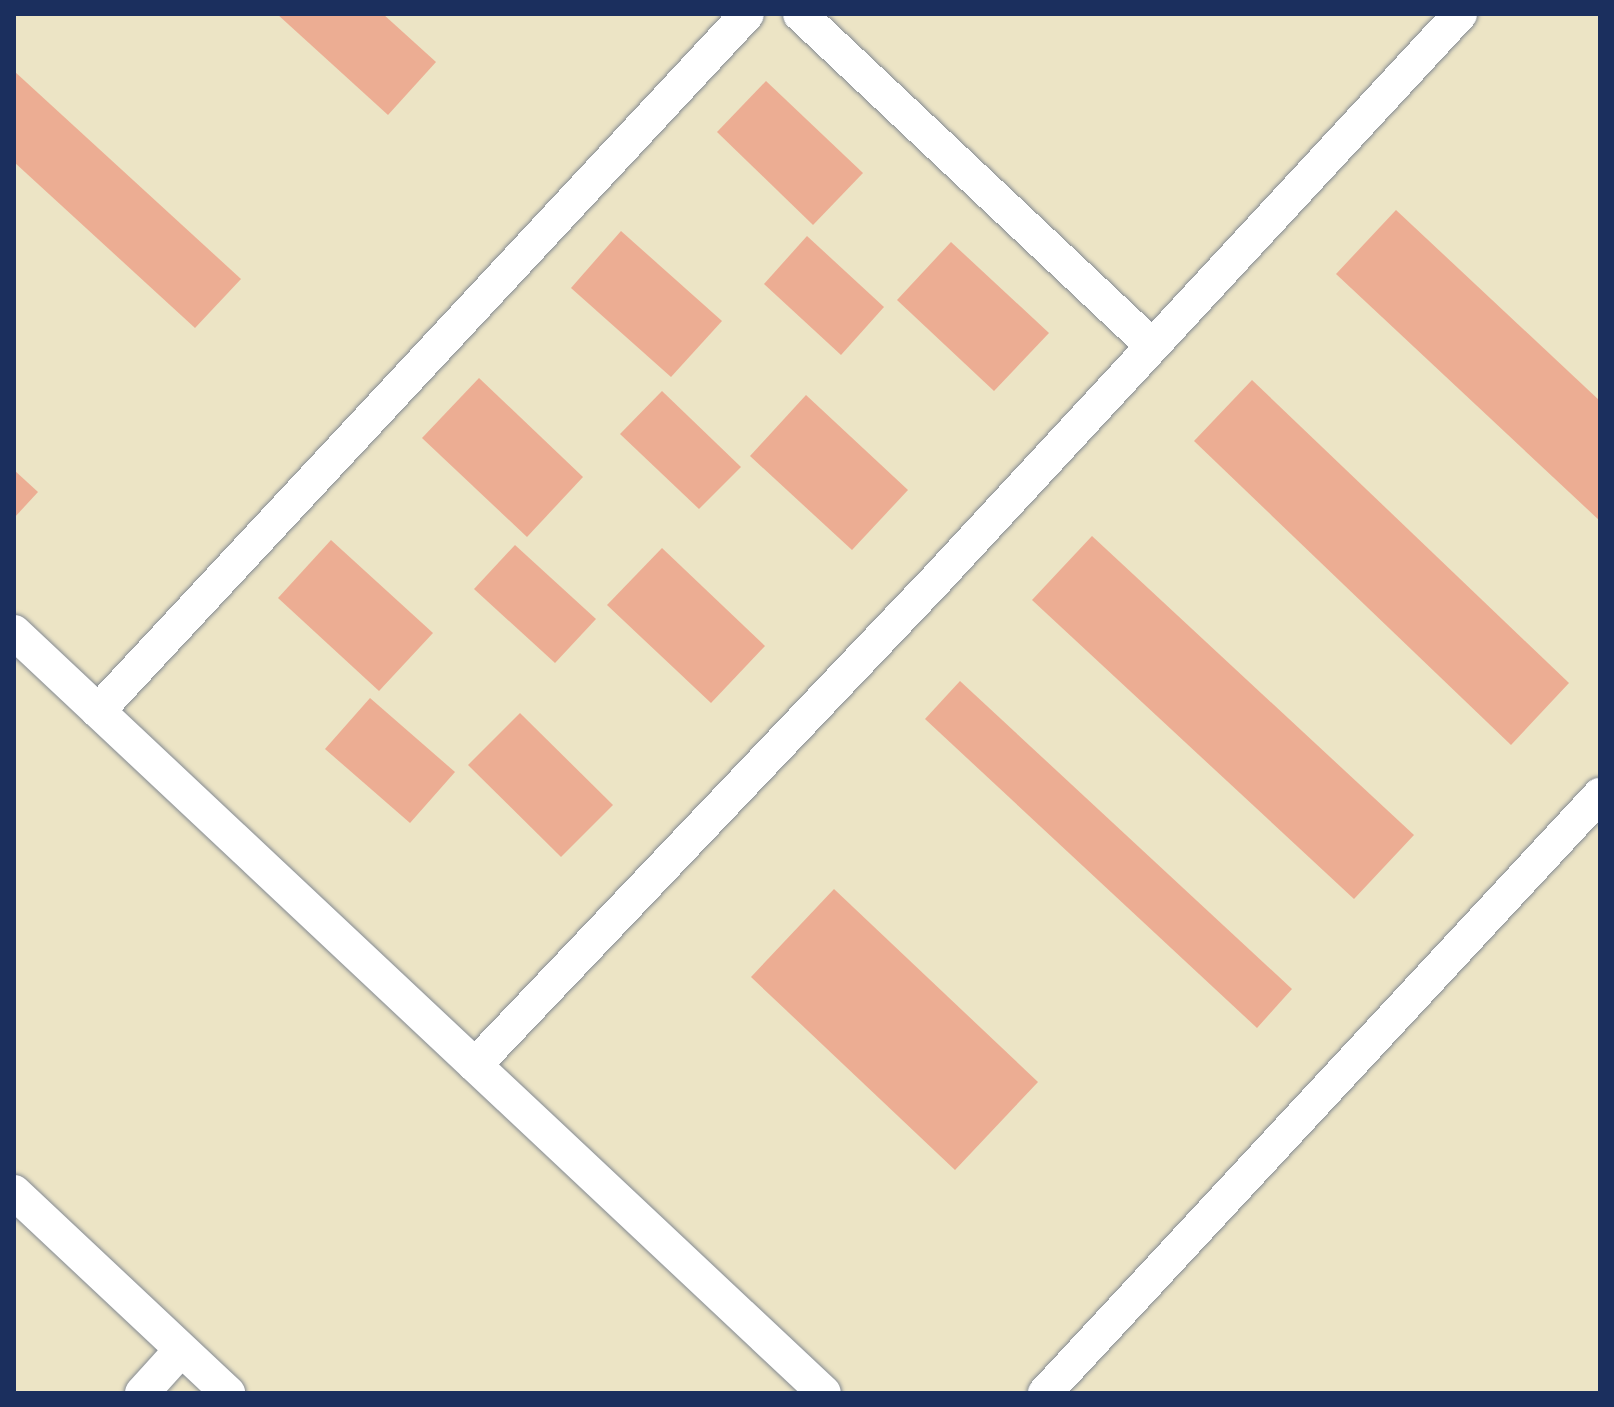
<!DOCTYPE html>
<style>
body{margin:0}
#map{position:relative;width:1614px;height:1407px;overflow:hidden;background:#ece4c5;font-family:"IM FELL French Canon",serif}
div>[style]{position:absolute}
[style*='--x']{left:calc(var(--x)*1px);top:calc(var(--y)*1px);width:calc(var(--w)*1px);rotate:calc(var(--a)*1deg)}
.building>*{inset:0;background:#ecad93}
.roads{filter:drop-shadow(0 0 2px #848a92) drop-shadow(0 0 2px #848a92)}
.minor>*{height:34px;margin:-17px;padding:0 17px;transform-origin:17px;border-radius:17px;background:#fff}
span{translate:-50% -50%;white-space:nowrap;text-align:center;line-height:1.15;-webkit-text-stroke:6px #fdfcf7;paint-order:stroke}
.frame{position:absolute;inset:0;border:16px solid #1b2f5e;pointer-events:none}
</style>
<div id="map">
<div class="building">
<i style="clip-path:polygon(277px 14px,383px 14px,436px 62px,388px 115px)"></i>
<i style="clip-path:polygon(14px 71px,241px 279px,195px 328px,14px 162px)"></i>
<i style="clip-path:polygon(766px 81px,863px 173px,813px 225px,717px 132px)"></i>
<i style="clip-path:polygon(1396px 210px,1600px 401px,1600px 521px,1336px 274px)"></i>
<i style="clip-path:polygon(621px 231px,722px 321px,671px 377px,571px 288px)"></i>
<i style="clip-path:polygon(807px 236px,884px 307px,841px 355px,764px 284px)"></i>
<i style="clip-path:polygon(951px 242px,1049px 333px,994px 391px,897px 300px)"></i>
<i style="clip-path:polygon(479px 378px,583px 477px,527px 537px,422px 438px)"></i>
<i style="clip-path:polygon(1252px 380px,1569px 683px,1511px 745px,1194px 441px)"></i>
<i style="clip-path:polygon(662px 391px,741px 467px,699px 509px,620px 434px)"></i>
<i style="clip-path:polygon(806px 395px,908px 490px,852px 550px,750px 456px)"></i>
<i style="clip-path:polygon(14px 470px,38px 492px,14px 518px)"></i>
<i style="clip-path:polygon(1092px 536px,1414px 835px,1354px 899px,1032px 600px)"></i>
<i style="clip-path:polygon(331px 540px,433px 633px,379px 691px,278px 598px)"></i>
<i style="clip-path:polygon(515px 545px,596px 619px,555px 663px,474px 589px)"></i>
<i style="clip-path:polygon(662px 548px,765px 646px,711px 703px,607px 605px)"></i>
<i style="clip-path:polygon(960px 681px,1292px 989px,1257px 1028px,925px 719px)"></i>
<i style="clip-path:polygon(370px 698px,455px 772px,410px 823px,325px 749px)"></i>
<i style="clip-path:polygon(520px 713px,613px 805px,561px 857px,468px 765px)"></i>
<i style="clip-path:polygon(834px 889px,1038px 1082px,955px 1170px,751px 977px)"></i>
</div>
<div class="roads">
<div class="minor">
<i style="--x:800;--y:14;--w:481;--a:43.3"></i>
<i style="--x:14;--y:632;--w:1111;--a:43.21"></i>
<i style="--x:98;--y:711;--w:952;--a:-47.04"></i>
<i style="--x:475;--y:1065;--w:671;--a:-46.45"></i>
<i style="--x:937;--y:579;--w:770;--a:-47.21"></i>
<i style="--x:14;--y:1192;--w:294;--a:43.2"></i>
<i style="--x:142;--y:1393;--w:58;--a:-47.8"></i>
<i style="--x:1045;--y:1393;--w:816;--a:-47.14"></i>
</div>
</div>
<div class="frame"></div>
</div>
